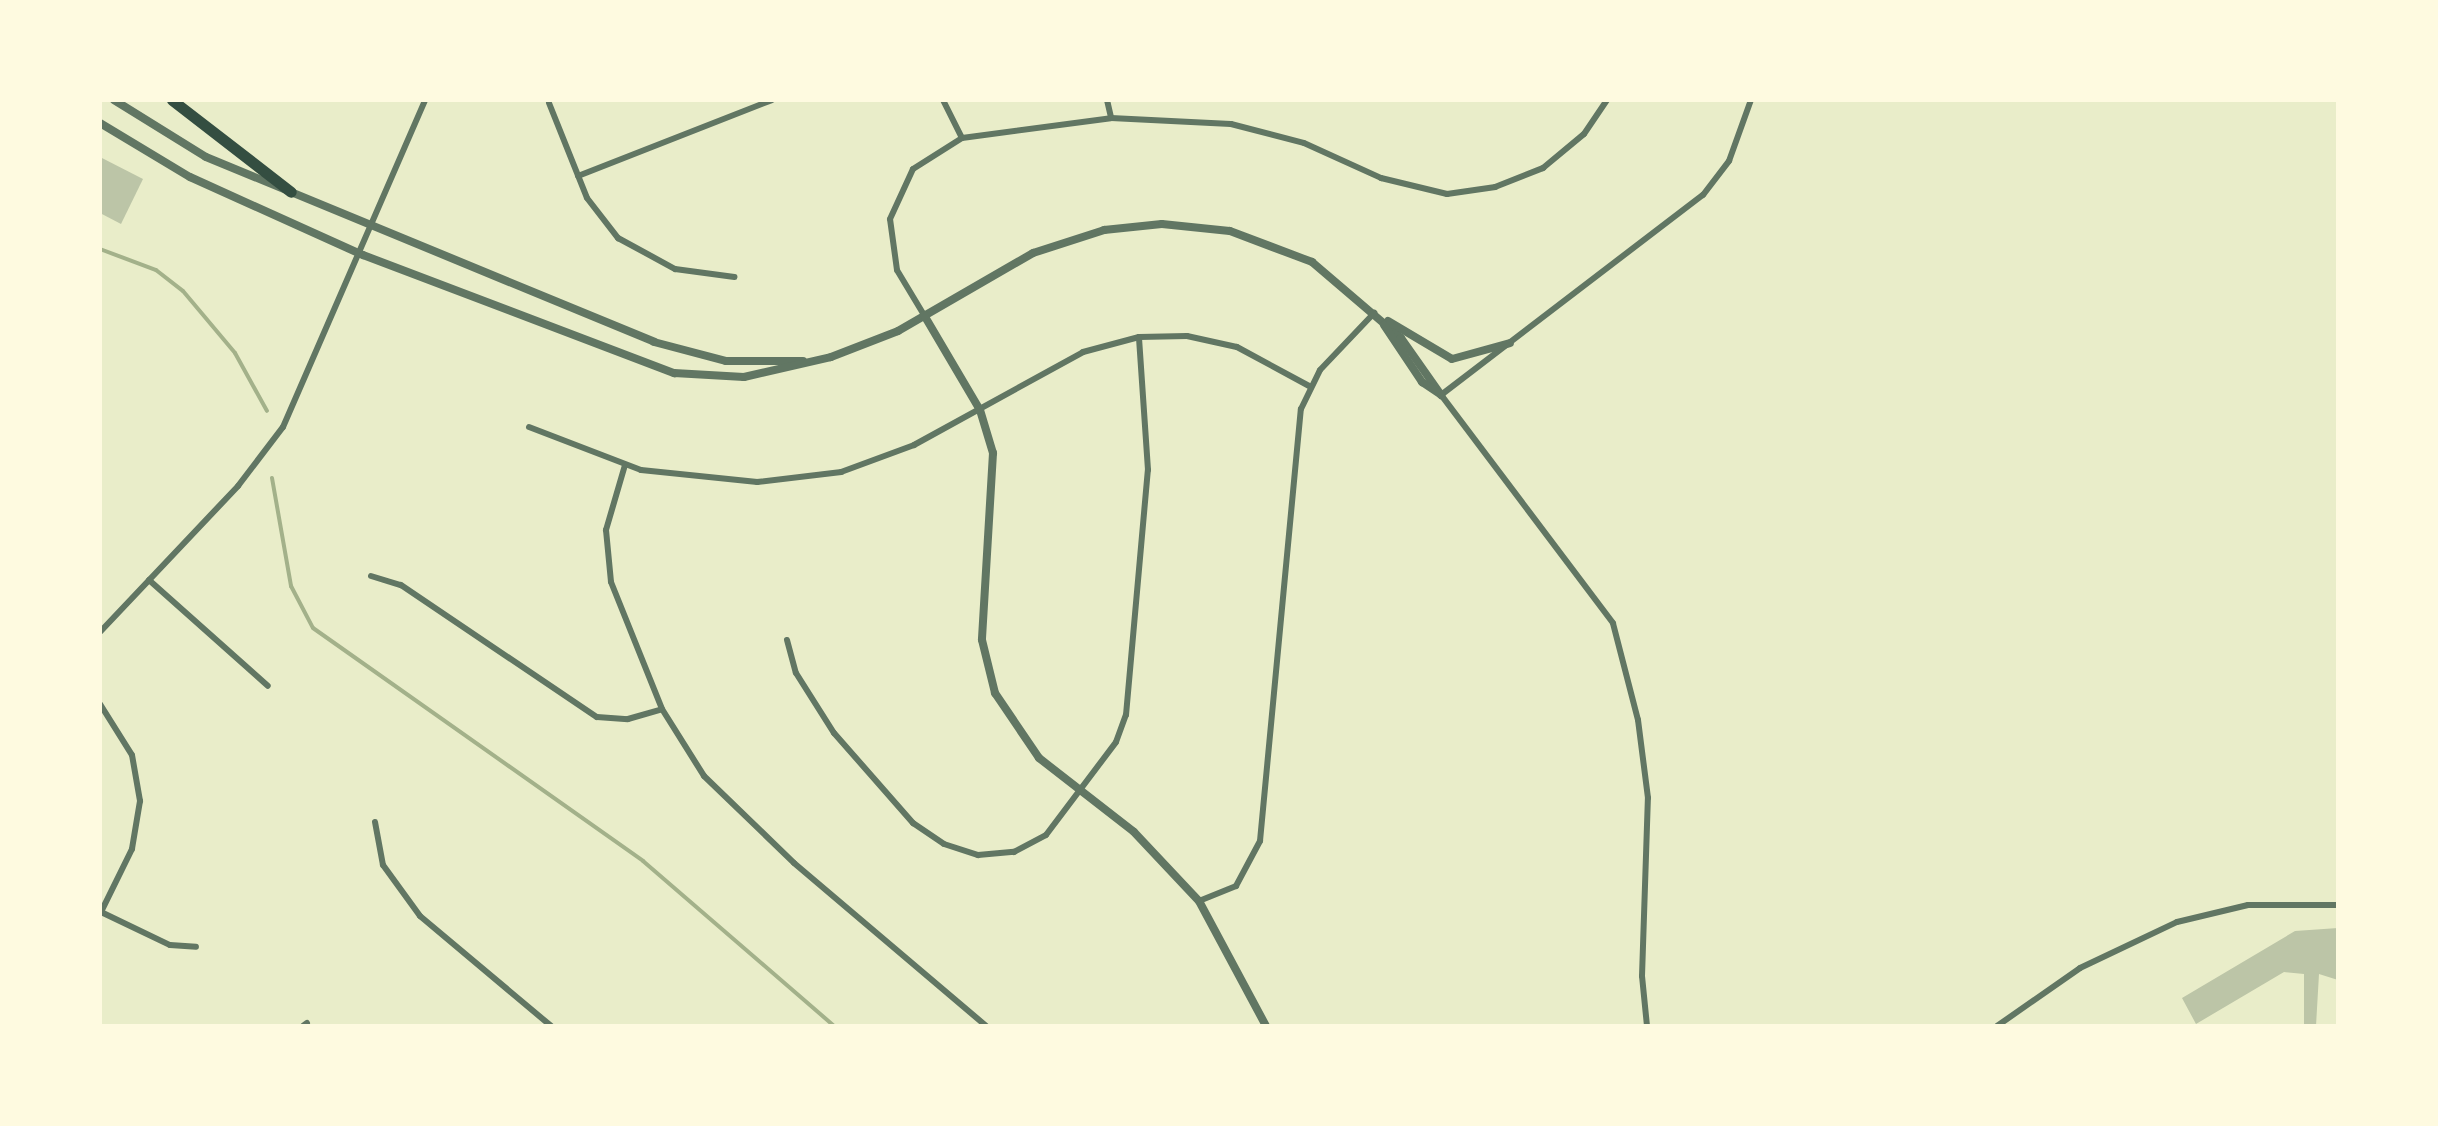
<!DOCTYPE html>
<style>
body{margin:0}
#map{position:relative;width:2438px;height:1126px;overflow:hidden;background:#e9edc9;font-family:"Asap Condensed",sans-serif}
div>[style]{position:absolute}
[style*='--x']{left:calc(var(--x)*1px);top:calc(var(--y)*1px);width:calc(var(--w)*1px);rotate:calc(var(--a)*1deg)}
.stream>*{height:4px;margin:-2px;padding:0 2px;transform-origin:2px;border-radius:2px;background:#a3b18a}
.building>*{inset:0;background:#bcc5a7}
.minor>*{height:6px;margin:-3px;padding:0 3px;transform-origin:3px;border-radius:3px;background:#617663}
.tertiary>*{height:8px;margin:-4px;padding:0 4px;transform-origin:4px;border-radius:4px;background:#617663}
.motorway>*{height:11px;margin:-5.5px;padding:0 5.5px;transform-origin:5.5px;border-radius:5.5px;background:#344e41}
span{translate:-50% -50%;white-space:nowrap;text-align:center;line-height:1.15;-webkit-text-stroke:10px #fefae0;paint-order:stroke}
.frame{position:absolute;inset:0;border:102px solid #fefae0;pointer-events:none}
</style>
<div id="map">
<div class="stream">
<i style="--x:100;--y:249;--w:60;--a:20.6"></i>
<i style="--x:156;--y:270;--w:34;--a:38"></i>
<i style="--x:183;--y:291;--w:81;--a:50"></i>
<i style="--x:235;--y:353;--w:66;--a:61.1"></i>
<i style="--x:272;--y:478;--w:110;--a:80"></i>
<i style="--x:291;--y:586;--w:47;--a:62.4"></i>
<i style="--x:313;--y:628;--w:404;--a:35.2"></i>
<i style="--x:643;--y:861;--w:252;--a:40.8"></i>
</div>
<div class="building">
<i style="clip-path:polygon(100px 157px,143px 179px,121px 224px,100px 213px)"></i>
<i style="clip-path:polygon(2338px 928px,2338px 980px,2319px 974px,2316px 1026px,2304px 1026px,2304px 974px,2284px 972px,2196px 1024px,2182px 998px,2295px 931px)"></i>
</div>
<div class="minor">
<i style="--x:943;--y:100;--w:42;--a:63.4"></i>
<i style="--x:1107;--y:100;--w:18;--a:77"></i>
<i style="--x:549;--y:103;--w:102;--a:68.2"></i>
<i style="--x:587;--y:198;--w:51;--a:52.2"></i>
<i style="--x:618;--y:238;--w:65;--a:28.5"></i>
<i style="--x:675;--y:269;--w:60;--a:7.7"></i>
<i style="--x:578;--y:176;--w:208;--a:-21.4"></i>
<i style="--x:924;--y:315;--w:52;--a:-121"></i>
<i style="--x:897;--y:270;--w:51;--a:-97.8"></i>
<i style="--x:890;--y:219;--w:55;--a:-65.3"></i>
<i style="--x:913;--y:169;--w:58;--a:-32.3"></i>
<i style="--x:962;--y:138;--w:150;--a:-7.6"></i>
<i style="--x:1111;--y:118;--w:120;--a:2.9"></i>
<i style="--x:1231;--y:124;--w:75;--a:14.6"></i>
<i style="--x:1304;--y:143;--w:85;--a:24.4"></i>
<i style="--x:1381;--y:178;--w:68;--a:13.6"></i>
<i style="--x:1447;--y:194;--w:49;--a:-8.3"></i>
<i style="--x:1495;--y:187;--w:52;--a:-21.6"></i>
<i style="--x:1543;--y:168;--w:53;--a:-39.7"></i>
<i style="--x:1584;--y:134;--w:41;--a:-55.9"></i>
<i style="--x:529;--y:427;--w:120;--a:21"></i>
<i style="--x:641;--y:470;--w:117;--a:5.9"></i>
<i style="--x:757;--y:482;--w:85;--a:-6.8"></i>
<i style="--x:841;--y:472;--w:78;--a:-20.3"></i>
<i style="--x:914;--y:445;--w:193;--a:-28.8"></i>
<i style="--x:1083;--y:352;--w:58;--a:-15"></i>
<i style="--x:1139;--y:337;--w:48;--a:-1.2"></i>
<i style="--x:1187;--y:336;--w:51;--a:12.4"></i>
<i style="--x:1237;--y:347;--w:82;--a:28.4"></i>
<i style="--x:625;--y:465;--w:68;--a:106.3"></i>
<i style="--x:606;--y:530;--w:52;--a:84.5"></i>
<i style="--x:611;--y:582;--w:137;--a:68.1"></i>
<i style="--x:662;--y:709;--w:79;--a:57.9"></i>
<i style="--x:704;--y:776;--w:125;--a:44"></i>
<i style="--x:794;--y:863;--w:252;--a:40.3"></i>
<i style="--x:371;--y:576;--w:31;--a:17"></i>
<i style="--x:401;--y:585;--w:236;--a:34"></i>
<i style="--x:597;--y:717;--w:31;--a:4"></i>
<i style="--x:628;--y:719;--w:35;--a:-16"></i>
<i style="--x:149;--y:580;--w:159;--a:41.7"></i>
<i style="--x:100;--y:632;--w:201;--a:-46.6"></i>
<i style="--x:238;--y:486;--w:74;--a:-52.7"></i>
<i style="--x:283;--y:427;--w:357;--a:-66.5"></i>
<i style="--x:787;--y:640;--w:34;--a:75"></i>
<i style="--x:796;--y:673;--w:71;--a:57.7"></i>
<i style="--x:834;--y:733;--w:120;--a:48.7"></i>
<i style="--x:913;--y:823;--w:37;--a:34"></i>
<i style="--x:944;--y:844;--w:36;--a:18"></i>
<i style="--x:978;--y:855;--w:36;--a:-5"></i>
<i style="--x:1014;--y:852;--w:36;--a:-28"></i>
<i style="--x:1046;--y:835;--w:116;--a:-53"></i>
<i style="--x:1116;--y:742;--w:29;--a:-70"></i>
<i style="--x:1126;--y:715;--w:246;--a:-84.9"></i>
<i style="--x:1148;--y:470;--w:133;--a:-93.9"></i>
<i style="--x:100;--y:704;--w:60;--a:57.9"></i>
<i style="--x:132;--y:755;--w:47;--a:80.1"></i>
<i style="--x:140;--y:801;--w:49;--a:99.5"></i>
<i style="--x:132;--y:849;--w:72;--a:116.2"></i>
<i style="--x:375;--y:822;--w:44;--a:79.5"></i>
<i style="--x:383;--y:865;--w:63;--a:54"></i>
<i style="--x:420;--y:916;--w:171;--a:40"></i>
<i style="--x:1199;--y:901;--w:40;--a:-22"></i>
<i style="--x:1236;--y:886;--w:51;--a:-61.9"></i>
<i style="--x:1260;--y:841;--w:434;--a:-84.6"></i>
<i style="--x:1301;--y:409;--w:43;--a:-64"></i>
<i style="--x:1320;--y:370;--w:79;--a:-46.5"></i>
<i style="--x:101;--y:912;--w:76;--a:25.6"></i>
<i style="--x:170;--y:945;--w:26;--a:4"></i>
<i style="--x:303;--y:1026;--w:5;--a:-37"></i>
<i style="--x:1647;--y:1026;--w:50;--a:-95.7"></i>
<i style="--x:1642;--y:976;--w:178;--a:-88.1"></i>
<i style="--x:1648;--y:798;--w:79;--a:-97.3"></i>
<i style="--x:1638;--y:720;--w:100;--a:-104.5"></i>
<i style="--x:1613;--y:623;--w:286;--a:-127"></i>
<i style="--x:1441;--y:395;--w:330;--a:-37.4"></i>
<i style="--x:1703;--y:195;--w:43;--a:-52.6"></i>
<i style="--x:1729;--y:161;--w:65;--a:-70.2"></i>
<i style="--x:1997;--y:1026;--w:101;--a:-34.9"></i>
<i style="--x:2080;--y:968;--w:107;--a:-25.4"></i>
<i style="--x:2177;--y:922;--w:73;--a:-13.5"></i>
<i style="--x:2248;--y:905;--w:90;--a:0"></i>
</div>
<div class="tertiary">
<i style="--x:114;--y:100;--w:108;--a:31.8"></i>
<i style="--x:206;--y:157;--w:485;--a:22.4"></i>
<i style="--x:654;--y:342;--w:74;--a:14.8"></i>
<i style="--x:726;--y:361;--w:77;--a:0"></i>
<i style="--x:100;--y:123;--w:105;--a:31"></i>
<i style="--x:190;--y:177;--w:190;--a:24.3"></i>
<i style="--x:363;--y:255;--w:333;--a:20.8"></i>
<i style="--x:674;--y:373;--w:70;--a:3.3"></i>
<i style="--x:744;--y:377;--w:89;--a:-12.9"></i>
<i style="--x:831;--y:357;--w:72;--a:-21.2"></i>
<i style="--x:898;--y:331;--w:156;--a:-30"></i>
<i style="--x:1033;--y:253;--w:75;--a:-17.9"></i>
<i style="--x:1104;--y:230;--w:58;--a:-5.9"></i>
<i style="--x:1162;--y:224;--w:68;--a:5.9"></i>
<i style="--x:1230;--y:231;--w:88;--a:20.7"></i>
<i style="--x:1312;--y:262;--w:117;--a:40.5"></i>
<i style="--x:1401;--y:338;--w:70;--a:54.9"></i>
<i style="--x:924;--y:315;--w:110;--a:59.5"></i>
<i style="--x:980;--y:410;--w:45;--a:73.2"></i>
<i style="--x:993;--y:453;--w:187;--a:93.4"></i>
<i style="--x:982;--y:640;--w:55;--a:76.2"></i>
<i style="--x:995;--y:693;--w:78;--a:55.9"></i>
<i style="--x:1039;--y:758;--w:120;--a:37.9"></i>
<i style="--x:1134;--y:832;--w:95;--a:46.7"></i>
<i style="--x:1199;--y:901;--w:142;--a:61.8"></i>
<i style="--x:1388;--y:321;--w:74;--a:30.7"></i>
<i style="--x:1452;--y:359;--w:60;--a:-15.4"></i>
<i style="--x:1384;--y:325;--w:69;--a:56.3"></i>
<i style="--x:1422;--y:382;--w:22;--a:34"></i>
</div>
<div class="motorway">
<i style="--x:172;--y:100;--w:150;--a:37.7"></i>
</div>
<div class="frame"></div>
</div>
